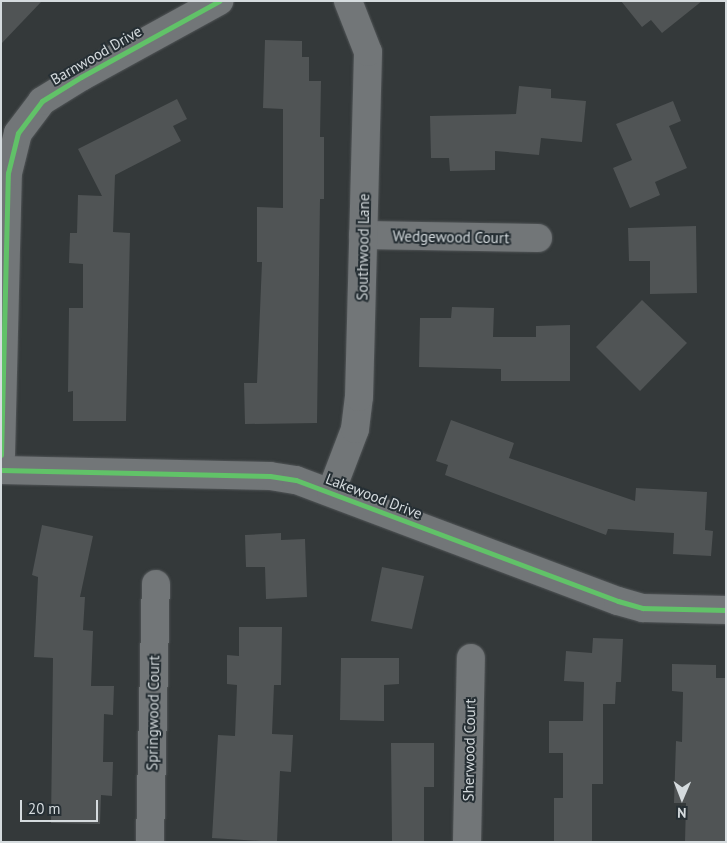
<!DOCTYPE html>
<style>
body{margin:0}
#map{position:relative;width:727px;height:843px;overflow:hidden;background:#34393a;font-family:"PT Sans",sans-serif}
div>[style]{position:absolute}
[style*='--x']{left:calc(var(--x)*1px);top:calc(var(--y)*1px);width:calc(var(--w)*1px);rotate:calc(var(--a)*1deg)}
.building>*{inset:0;background:#505455}
.roads{filter:drop-shadow(0 0 1px #515557) drop-shadow(0 0 1px #515557)}
.minor>*{height:28px;margin:-14px;padding:0 14px;transform-origin:14px;border-radius:14px;background:#727678}
.cycleway>*{height:5px;margin:-2.5px;padding:0 2.5px;transform-origin:2.5px;border-radius:2.5px;background:#61c268}
span{translate:-50% -50%;white-space:nowrap;text-align:center;line-height:1.15;-webkit-text-stroke:4px #262f34;paint-order:stroke}
.street-label{font-size:15px;color:#d5dbde}
.frame{position:absolute;inset:0;border:2px solid #d5dbde;pointer-events:none}
.north{position:absolute;left:657px;top:773px;width:50px;height:50px;-webkit-text-stroke:4px #262f34;paint-order:stroke;rotate:181deg;font-size:14px;font-weight:700;line-height:20px;text-align:center;color:#d5dbde}
.north::after{content:'';display:block;margin:auto;width:18px;height:22px;background:#d5dbde;clip-path:polygon(50% 0,100% 100%,50% 72%,0 100%)}
.scale{position:absolute;left:20px;top:800px;width:78px;height:22px;box-sizing:border-box;border:2px solid #d5dbde;border-top:0;padding-left:6px;font-size:15px;line-height:18px;white-space:nowrap;color:#d5dbde;-webkit-text-stroke:4px #262f34;paint-order:stroke}
</style>
<div id="map">
<div class="building">
<i style="clip-path:polygon(1px 1px,42px 1px,1px 44px)"></i>
<i style="clip-path:polygon(621px 1px,702px 1px,662px 33px,651px 20px,642px 27px)"></i>
<i style="clip-path:polygon(265px 40px,302px 41px,302px 57px,309px 57px,309px 81px,321px 81px,320px 137px,324px 137px,324px 199px,320px 199px,317px 423px,245px 424px,244px 383px,257px 383px,262px 262px,257px 262px,257px 207px,283px 208px,283px 109px,263px 108px)"></i>
<i style="clip-path:polygon(519px 86px,551px 89px,551px 98px,586px 101px,582px 142px,541px 138px,539px 155px,495px 151px,495px 170px,450px 171px,449px 158px,431px 158px,430px 116px,516px 114px)"></i>
<i style="clip-path:polygon(177px 99px,187px 119px,173px 126px,181px 141px,115px 175px,113px 232px,130px 233px,126px 421px,73px 421px,73px 391px,68px 392px,69px 308px,83px 308px,83px 264px,69px 263px,70px 233px,77px 233px,78px 195px,102px 196px,78px 149px)"></i>
<i style="clip-path:polygon(673px 101px,681px 121px,669px 126px,687px 168px,655px 182px,660px 195px,630px 208px,613px 168px,632px 160px,616px 124px)"></i>
<i style="clip-path:polygon(696px 226px,697px 293px,650px 294px,650px 261px,629px 261px,628px 228px)"></i>
<i style="clip-path:polygon(642px 300px,687px 343px,640px 391px,596px 347px)"></i>
<i style="clip-path:polygon(452px 307px,494px 308px,493px 337px,536px 337px,536px 326px,570px 325px,570px 381px,501px 381px,501px 369px,419px 367px,420px 318px,451px 318px)"></i>
<i style="clip-path:polygon(451px 420px,514px 443px,509px 458px,635px 501px,636px 488px,707px 492px,705px 530px,713px 531px,711px 556px,673px 554px,674px 533px,608px 529px,606px 535px,445px 475px,448px 465px,436px 461px)"></i>
<i style="clip-path:polygon(42px 525px,93px 536px,80px 597px,85px 597px,83px 630px,93px 631px,91px 686px,114px 686px,113px 715px,104px 714px,103px 762px,113px 762px,112px 796px,101px 795px,100px 824px,51px 823px,53px 658px,34px 657px,38px 577px,32px 575px)"></i>
<i style="clip-path:polygon(281px 533px,281px 540px,305px 539px,307px 597px,266px 599px,265px 567px,246px 567px,245px 535px)"></i>
<i style="clip-path:polygon(382px 567px,424px 576px,412px 629px,371px 621px)"></i>
<i style="clip-path:polygon(239px 627px,282px 627px,281px 685px,274px 685px,272px 734px,293px 735px,291px 772px,280px 771px,277px 842px,212px 838px,218px 735px,235px 736px,237px 685px,227px 684px,227px 655px,239px 656px)"></i>
<i style="clip-path:polygon(593px 638px,623px 639px,621px 682px,616px 682px,615px 704px,603px 704px,603px 784px,592px 784px,592px 842px,554px 842px,554px 798px,563px 798px,563px 753px,549px 753px,549px 721px,583px 721px,584px 682px,564px 681px,566px 651px,592px 653px)"></i>
<i style="clip-path:polygon(341px 658px,399px 658px,399px 684px,384px 685px,384px 721px,340px 720px)"></i>
<i style="clip-path:polygon(672px 664px,716px 665px,716px 678px,726px 678px,726px 842px,685px 842px,686px 803px,674px 803px,676px 741px,682px 742px,683px 692px,672px 691px)"></i>
<i style="clip-path:polygon(391px 743px,434px 743px,434px 787px,424px 787px,424px 842px,392px 842px)"></i>
</div>
<div class="roads">
<div class="minor">
<i style="--x:363;--y:235;--w:175;--a:1"></i>
<i style="--x:1;--y:455;--w:282;--a:-88.6"></i>
<i style="--x:8;--y:173;--w:41;--a:-76"></i>
<i style="--x:18;--y:133;--w:40;--a:-53"></i>
<i style="--x:42;--y:101;--w:46;--a:-31.6"></i>
<i style="--x:81;--y:77;--w:158;--a:-28.8"></i>
<i style="--x:1;--y:470;--w:269;--a:1.3"></i>
<i style="--x:270;--y:476;--w:26;--a:9"></i>
<i style="--x:296;--y:480;--w:344;--a:20.6"></i>
<i style="--x:618;--y:601;--w:26;--a:16"></i>
<i style="--x:643;--y:608;--w:83;--a:1.4"></i>
<i style="--x:331;--y:492;--w:67;--a:-69.1"></i>
<i style="--x:355;--y:429;--w:32;--a:-83"></i>
<i style="--x:359;--y:397;--w:345;--a:-88.5"></i>
<i style="--x:368;--y:52;--w:55;--a:-111.4"></i>
<i style="--x:150;--y:842;--w:258;--a:-88.7"></i>
<i style="--x:467;--y:842;--w:184;--a:-88.8"></i>
</div>
</div>
<div class="cycleway">
<i style="--x:1;--y:455;--w:282;--a:-88.6"></i>
<i style="--x:8;--y:173;--w:41;--a:-76"></i>
<i style="--x:18;--y:133;--w:40;--a:-53"></i>
<i style="--x:42;--y:101;--w:46;--a:-31.6"></i>
<i style="--x:81;--y:77;--w:158;--a:-28.8"></i>
<i style="--x:1;--y:470;--w:269;--a:1.3"></i>
<i style="--x:270;--y:476;--w:26;--a:9"></i>
<i style="--x:296;--y:480;--w:344;--a:20.6"></i>
<i style="--x:618;--y:601;--w:26;--a:16"></i>
<i style="--x:643;--y:608;--w:83;--a:1.4"></i>
</div>
<div class="street-label">
<span style="left:96px;top:55px;rotate:-30deg">Barnwood Drive</span>
<span style="left:451px;top:237px;rotate:1deg">Wedgewood Court</span>
<span style="left:363px;top:247px;rotate:-89deg">Southwood Lane</span>
<span style="left:374px;top:496px;rotate:21deg">Lakewood Drive</span>
<span style="left:153px;top:713px;rotate:-89deg">Springwood Court</span>
<span style="left:469px;top:750px;rotate:-89deg">Sherwood Court</span>
</div>
<div class="frame"></div>
<div class="north">N</div>
<div class="scale">20 m</div>
</div>
